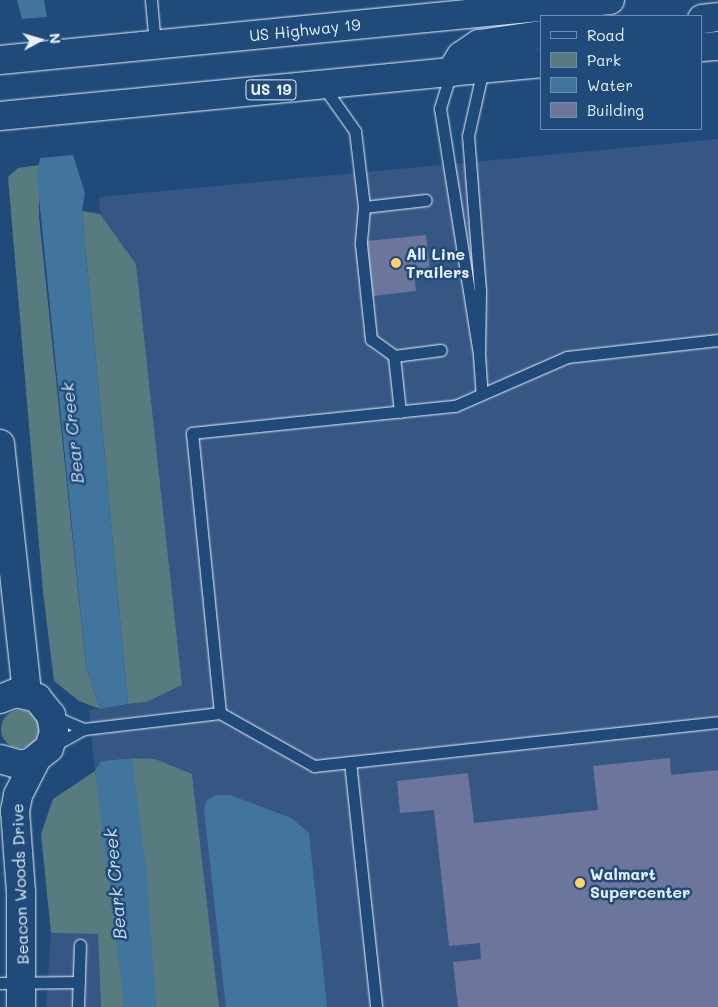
<!DOCTYPE html>
<style>
body{margin:0}
#map{position:relative;width:718px;height:1007px;overflow:hidden;background:#1f4a7a;font-family:Mali,sans-serif}
div>[style]{position:absolute}
[style*='--x']{left:calc(var(--x)*1px);top:calc(var(--y)*1px);width:calc(var(--w)*1px);rotate:calc(var(--a)*1deg)}
.built>*{inset:0;background:#365784}
.green>*{inset:0;background:#587b80}
.round{border-radius:50%}
.water>*{inset:0;background:#41759e}
.building>*{inset:0;background:#6c759c}
.roads{filter:drop-shadow(0 0 1px #e8f1f8) drop-shadow(0 0 1px #e8f1f8)}
.lane>*{height:11px;margin:-5.5px;padding:0 5.5px;transform-origin:5.5px;border-radius:5.5px;background:#1f4a7a}
.secondary>*{height:28px;margin:-14px;padding:0 14px;transform-origin:14px;border-radius:14px;background:#1f4a7a}
.highway>*{height:28px;margin:-14px;padding:0 14px;transform-origin:14px;border-radius:14px;background:#1f4a7a}
.dots>*{width:14px;height:14px;translate:-50% -50%;box-sizing:border-box;border:2px solid #1f4a7a;border-radius:50%}
span{translate:-50% -50%;white-space:nowrap;text-align:center;line-height:1.15;-webkit-text-stroke:5px #1f4a7a;paint-order:stroke}
.shield-label span{padding:1px 4px;background:#1f4a7a;border:1px solid;border-radius:4px;-webkit-text-stroke-width:0}
.shield-label{font-size:15px;color:#e8f1f8;font-weight:700}
.street-label{font-size:16px;color:#e8f1f8}
.poi-label{font-size:16px;color:#e8f1f8;font-weight:700}
.left{translate:0 -50%;text-align:left}
.water-label{font-size:18px;color:#cfdeea;font-style:italic}
.legend{position:absolute;left:540px;top:15px;width:162px;height:115px;box-sizing:border-box;background:#1f4a7a;border:1px solid #6f8dac;margin:0;padding:6px 9px;list-style:none;font-size:15px;color:#e8f1f8}
.legend li{display:flex;align-items:center;gap:10px;height:25px}
.legend b{width:25px;border:1px solid #6f8dac}
.north{position:absolute;left:15px;top:15px;width:50px;height:50px;-webkit-text-stroke:4px #1f4a7a;paint-order:stroke;rotate:84deg;font-size:14px;font-weight:700;line-height:20px;text-align:center;color:#e8f1f8}
.north::after{content:'';display:block;margin:auto;width:18px;height:22px;background:#e8f1f8;clip-path:polygon(50% 0,100% 100%,50% 72%,0 100%)}
</style>
<div id="map">
<div class="built">
<i style="clip-path:polygon(718px 139px,718px 1007px,219px 1007px,192px 774px,138px 757px,101px 761px,95px 771px,89px 710px,146px 702px,136px 264px,100px 214px,99px 197px)"></i>
<i style="clip-path:polygon(51px 933px,98px 934px,101px 1007px,46px 1007px)"></i>
</div>
<div class="green">
<i style="clip-path:polygon(39px 165px,39px 217px,86px 666px,100px 709px,79px 701px,54px 681px,43px 592px,8px 177px,18px 168px)"></i>
<i style="clip-path:polygon(82px 211px,100px 214px,136px 264px,182px 685px,146px 702px,128px 704px)"></i>
<i class="round" style="left:1px;top:710px;width:38px;height:38px"></i>
<i style="clip-path:polygon(132px 758px,155px 759px,192px 774px,219px 1007px,156px 1007px)"></i>
<i style="clip-path:polygon(95px 771px,119px 942px,124px 1007px,101px 1007px,98px 934px,51px 933px,41px 834px,53px 799px)"></i>
</div>
<div class="water">
<i style="clip-path:polygon(17px 0,44px 0,47px 17px,22px 19px)"></i>
<i style="clip-path:polygon(73px 155px,85px 193px,82px 211px,128px 704px,100px 709px,86px 666px,37px 177px,40px 158px)"></i>
<i style="clip-path:polygon(132px 758px,147px 875px,156px 1007px,124px 1007px,95px 771px,101px 761px)"></i>
<i style="clip-path:polygon(216px 795px,230px 795px,291px 818px,309px 833px,327px 1007px,226px 1007px,204px 809px,207px 800px)"></i>
</div>
<div class="building">
<i style="clip-path:polygon(426px 235px,430px 270px,414px 271px,416px 291px,373px 296px,367px 241px)"></i>
<i style="clip-path:polygon(670px 758px,671px 775px,718px 770px,718px 1007px,458px 1007px,453px 962px,481px 959px,480px 943px,449px 946px,434px 810px,400px 813px,397px 781px,468px 773px,474px 823px,598px 810px,593px 766px)"></i>
</div>
<div class="roads">
<div class="lane">
<i style="--x:151;--y:0;--w:45;--a:84.9"></i>
<i style="--x:451;--y:72;--w:38;--a:107"></i>
<i style="--x:440;--y:108;--w:250;--a:81"></i>
<i style="--x:479;--y:355;--w:64;--a:-89.1"></i>
<i style="--x:480;--y:291;--w:155;--a:-94.4"></i>
<i style="--x:468;--y:136;--w:69;--a:-77.4"></i>
<i style="--x:323;--y:86;--w:55;--a:54.6"></i>
<i style="--x:355;--y:131;--w:77;--a:83.2"></i>
<i style="--x:364;--y:207;--w:37;--a:95"></i>
<i style="--x:361;--y:244;--w:96;--a:84"></i>
<i style="--x:371;--y:339;--w:29;--a:36"></i>
<i style="--x:394;--y:356;--w:56;--a:83.9"></i>
<i style="--x:364;--y:207;--w:62;--a:-6.4"></i>
<i style="--x:479;--y:355;--w:39;--a:86"></i>
<i style="--x:394;--y:356;--w:47;--a:-7.3"></i>
<i style="--x:220;--y:713;--w:281;--a:-95.7"></i>
<i style="--x:192;--y:433;--w:264;--a:-5.9"></i>
<i style="--x:455;--y:406;--w:122;--a:-23.6"></i>
<i style="--x:567;--y:357;--w:152;--a:-6.4"></i>
<i style="--x:53;--y:716;--w:34;--a:23"></i>
<i style="--x:53;--y:746;--w:35;--a:-29"></i>
<i style="--x:84;--y:729;--w:137;--a:-6.7"></i>
<i style="--x:220;--y:713;--w:108;--a:29.4"></i>
<i style="--x:314;--y:766;--w:406;--a:-6.2"></i>
<i style="--x:350;--y:762;--w:246;--a:83.9"></i>
<i style="--x:0;--y:983;--w:79;--a:-0.7"></i>
<i style="--x:78;--y:1007;--w:62;--a:-88.2"></i>
</div>
<div class="secondary">
<i style="--x:0;--y:444;--w:251;--a:83.8"></i>
<i style="--x:0;--y:699;--w:17;--a:-21"></i>
<i style="--x:16;--y:693;--w:22;--a:13"></i>
<i style="--x:37;--y:698;--w:22;--a:51"></i>
<i style="--x:51;--y:715;--w:17;--a:80"></i>
<i style="--x:54;--y:732;--w:17;--a:107"></i>
<i style="--x:49;--y:748;--w:22;--a:141"></i>
<i style="--x:32;--y:762;--w:11;--a:165"></i>
<i style="--x:21;--y:765;--w:22;--a:-164"></i>
<i style="--x:21;--y:1007;--w:115;--a:-90"></i>
<i style="--x:21;--y:892;--w:81;--a:-94.2"></i>
<i style="--x:15;--y:811;--w:16;--a:-79"></i>
<i style="--x:18;--y:795;--w:38;--a:-63"></i>
</div>
<div class="highway">
<i style="--x:702;--y:19;--w:16;--a:-7"></i>
<i style="--x:702;--y:47;--w:16;--a:-4"></i>
<i style="--x:0;--y:60;--w:613;--a:-5.62"></i>
<i style="--x:451;--y:72;--w:19;--a:-58"></i>
<i style="--x:461;--y:56;--w:22;--a:-34"></i>
<i style="--x:479;--y:44;--w:64;--a:-8.1"></i>
<i style="--x:0;--y:116;--w:545;--a:-5.58"></i>
</div>
</div>
<div class="dots">
<i style="left:396px;top:263px;background:#ffd166"></i>
<i style="left:580px;top:883px;background:#ffd166"></i>
</div>
<div class="shield-label">
<span style="left:271px;top:90px">US 19</span>
</div>
<div class="street-label">
<span style="left:305px;top:30px;rotate:-6deg">US Highway 19</span>
<span style="left:20px;top:884px;rotate:-92deg">Beacon Woods Drive</span>
</div>
<div class="poi-label">
<span class="left" style="left:406px;top:263px">All Line<br>Trailers</span>
<span class="left" style="left:590px;top:883px">Walmart<br>Supercenter</span>
</div>
<div class="water-label">
<span style="left:72px;top:433px;rotate:-96deg">Bear Creek</span>
<span style="left:115px;top:884px;rotate:-95deg">Beark Creek</span>
</div>
<ul class="legend">
<li><b style="height:6px;background:#1f4a7a"></b>Road</li>
<li><b style="height:14px;background:#587b80"></b>Park</li>
<li><b style="height:14px;background:#41759e"></b>Water</li>
<li><b style="height:14px;background:#6c759c"></b>Building</li>
</ul>
<div class="north">N</div>
</div>
